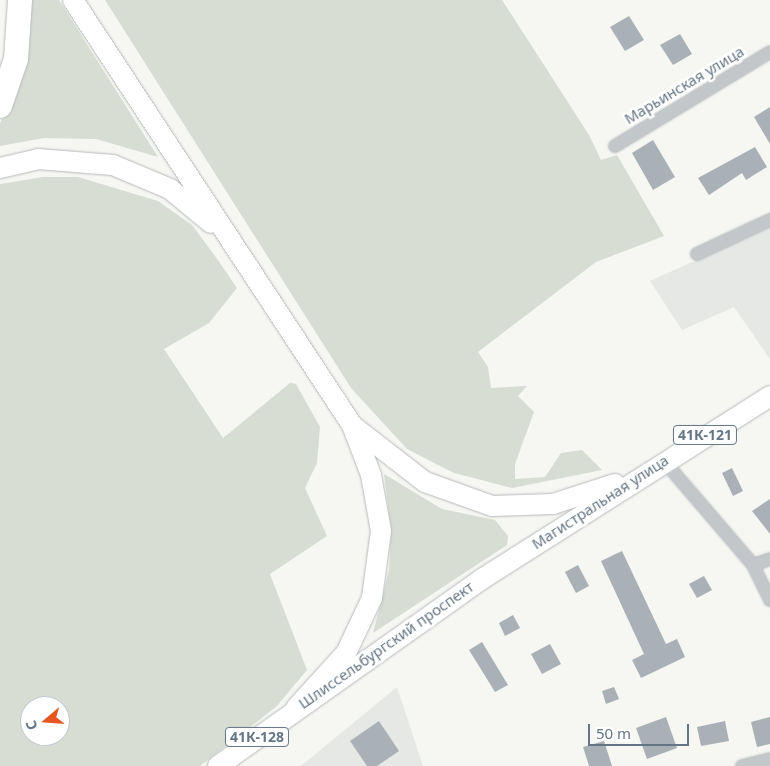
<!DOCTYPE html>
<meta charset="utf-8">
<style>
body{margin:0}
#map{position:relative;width:770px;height:766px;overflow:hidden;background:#f6f6f2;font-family:"Noto Sans",sans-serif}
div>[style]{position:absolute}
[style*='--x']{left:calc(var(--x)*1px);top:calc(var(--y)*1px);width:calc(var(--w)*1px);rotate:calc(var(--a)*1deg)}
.built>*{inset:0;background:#e6e8e6}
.green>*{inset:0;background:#d7ddd3}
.building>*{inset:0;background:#a9b1b7}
.roads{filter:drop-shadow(0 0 1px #b6babe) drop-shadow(0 0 1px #b6babe)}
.street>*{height:12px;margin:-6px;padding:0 6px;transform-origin:6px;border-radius:6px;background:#c3c7ca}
.primary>*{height:20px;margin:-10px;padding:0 10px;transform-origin:10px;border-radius:10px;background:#fff}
.highway>*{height:24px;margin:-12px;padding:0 12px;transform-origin:12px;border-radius:12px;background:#fff}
span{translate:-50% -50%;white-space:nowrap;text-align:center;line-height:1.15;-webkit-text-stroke:5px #fff;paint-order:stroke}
.shield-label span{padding:1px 4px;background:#fff;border:1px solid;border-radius:4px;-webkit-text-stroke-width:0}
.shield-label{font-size:14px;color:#647584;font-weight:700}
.street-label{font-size:15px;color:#647584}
.north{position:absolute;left:20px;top:696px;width:50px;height:50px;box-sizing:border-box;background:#fff;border:1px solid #c1c8ce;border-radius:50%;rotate:252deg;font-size:14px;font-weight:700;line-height:20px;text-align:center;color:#647584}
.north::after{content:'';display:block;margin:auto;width:18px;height:22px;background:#e55623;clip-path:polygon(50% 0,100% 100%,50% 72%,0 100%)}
.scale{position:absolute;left:588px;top:724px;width:101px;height:22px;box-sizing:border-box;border:2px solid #647584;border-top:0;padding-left:6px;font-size:15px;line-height:18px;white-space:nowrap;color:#647584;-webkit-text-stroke:4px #fff;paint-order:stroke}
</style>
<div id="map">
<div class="built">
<i style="clip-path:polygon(770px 227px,770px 359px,734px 307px,682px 330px,650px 281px)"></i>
<i style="clip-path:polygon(397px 687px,423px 766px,301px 766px)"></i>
</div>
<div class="green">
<i style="clip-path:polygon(29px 0,59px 0,158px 157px,96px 139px,44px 138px,0 146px,0 123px,19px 89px,27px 52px)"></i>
<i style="clip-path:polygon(105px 0,502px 0,589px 135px,601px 160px,617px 155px,664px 236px,596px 262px,478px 352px,488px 367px,491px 388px,527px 386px,518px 396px,534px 412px,515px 464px,515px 479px,545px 477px,561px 453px,582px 450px,602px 470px,512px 488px,454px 473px,407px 449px,351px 388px)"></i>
<i style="clip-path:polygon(evenodd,43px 177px,78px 177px,158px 201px,192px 225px,215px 256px,237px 288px,209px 323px,164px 349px,223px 438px,290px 383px,296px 384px,320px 427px,317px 463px,305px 488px,327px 536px,270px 574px,307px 670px,276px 707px,200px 766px,0 766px,0 184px,43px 177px,30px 706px,60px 706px,60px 736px,30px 736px,30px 706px)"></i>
<i style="clip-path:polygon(384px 474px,442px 509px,495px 520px,508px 536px,507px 545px,373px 633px,389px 570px,391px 530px)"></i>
</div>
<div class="building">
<i style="clip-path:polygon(629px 16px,644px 40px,625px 51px,610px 27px)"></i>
<i style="clip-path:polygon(680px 34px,692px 54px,673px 65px,660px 45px)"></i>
<i style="clip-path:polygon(770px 107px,770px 144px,754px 117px)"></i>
<i style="clip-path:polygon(653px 140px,675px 177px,653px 190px,632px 153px)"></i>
<i style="clip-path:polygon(755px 147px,767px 167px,746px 180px,742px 173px,709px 195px,698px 178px)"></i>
<i style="clip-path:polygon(732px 468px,743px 491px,733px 496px,722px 473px)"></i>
<i style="clip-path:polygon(770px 499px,770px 534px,752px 511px)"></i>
<i style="clip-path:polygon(622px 551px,666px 644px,677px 639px,685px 657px,641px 678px,632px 660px,644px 654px,601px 561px)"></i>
<i style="clip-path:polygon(578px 565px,589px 586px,576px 593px,565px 572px)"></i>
<i style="clip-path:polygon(704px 576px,712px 590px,697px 598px,689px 584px)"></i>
<i style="clip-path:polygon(513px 615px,520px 628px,505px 636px,499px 623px)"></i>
<i style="clip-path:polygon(482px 642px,508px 685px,495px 692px,469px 650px)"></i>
<i style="clip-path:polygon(550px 644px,561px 664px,542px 674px,531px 654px)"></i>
<i style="clip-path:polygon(614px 687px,619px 699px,606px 704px,602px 691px)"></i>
<i style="clip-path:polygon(666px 717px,677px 748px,647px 759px,636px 728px)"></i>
<i style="clip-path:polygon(770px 717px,770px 744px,757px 747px,751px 722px)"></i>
<i style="clip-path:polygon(379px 721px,399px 751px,377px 766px,367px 766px,350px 741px)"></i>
<i style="clip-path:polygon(725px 721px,729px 741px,701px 746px,697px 727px)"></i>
<i style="clip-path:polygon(604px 741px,612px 766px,589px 766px,583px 747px)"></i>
</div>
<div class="roads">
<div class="street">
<i style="--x:615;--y:146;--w:181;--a:-31.2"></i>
<i style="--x:697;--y:254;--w:81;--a:-25"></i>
<i style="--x:664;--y:461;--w:137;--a:49.4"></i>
<i style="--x:753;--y:565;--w:39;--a:64"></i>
<i style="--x:753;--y:565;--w:18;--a:-19"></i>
<i style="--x:742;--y:766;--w:29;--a:-14"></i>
</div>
<div class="primary">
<i style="--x:73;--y:0;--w:508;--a:56.72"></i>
<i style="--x:352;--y:425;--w:53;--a:69.2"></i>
<i style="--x:371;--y:475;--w:57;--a:79.9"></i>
<i style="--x:381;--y:531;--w:68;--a:97.7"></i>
<i style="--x:372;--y:598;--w:61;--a:115.3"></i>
<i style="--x:346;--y:653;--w:74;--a:132.3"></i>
<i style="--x:0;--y:168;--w:39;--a:-13"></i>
<i style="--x:38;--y:159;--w:75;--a:4.6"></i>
<i style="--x:113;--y:165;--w:62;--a:22.8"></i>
<i style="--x:170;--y:189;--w:53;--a:39.7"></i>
<i style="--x:354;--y:427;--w:90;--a:37.8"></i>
<i style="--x:425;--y:482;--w:71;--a:19.7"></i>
<i style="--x:492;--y:506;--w:61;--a:-1.9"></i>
<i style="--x:553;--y:504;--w:65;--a:-17.9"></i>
<i style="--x:218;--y:766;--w:324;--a:-35.3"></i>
<i style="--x:482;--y:579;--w:341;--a:-32.4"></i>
</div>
<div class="highway">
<i style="--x:0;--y:106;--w:50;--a:-71.2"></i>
<i style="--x:16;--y:59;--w:59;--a:-86.1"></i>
</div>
</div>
<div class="shield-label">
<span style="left:705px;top:435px">41К-121</span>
<span style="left:257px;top:737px">41К-128</span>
</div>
<div class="street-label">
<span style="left:684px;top:85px;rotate:-31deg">Марьинская улица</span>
<span style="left:600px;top:502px;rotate:-33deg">Магистральная улица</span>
<span style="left:386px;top:645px;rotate:-35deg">Шлиссельбургский проспект</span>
</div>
<div class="north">С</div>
<div class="scale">50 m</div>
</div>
